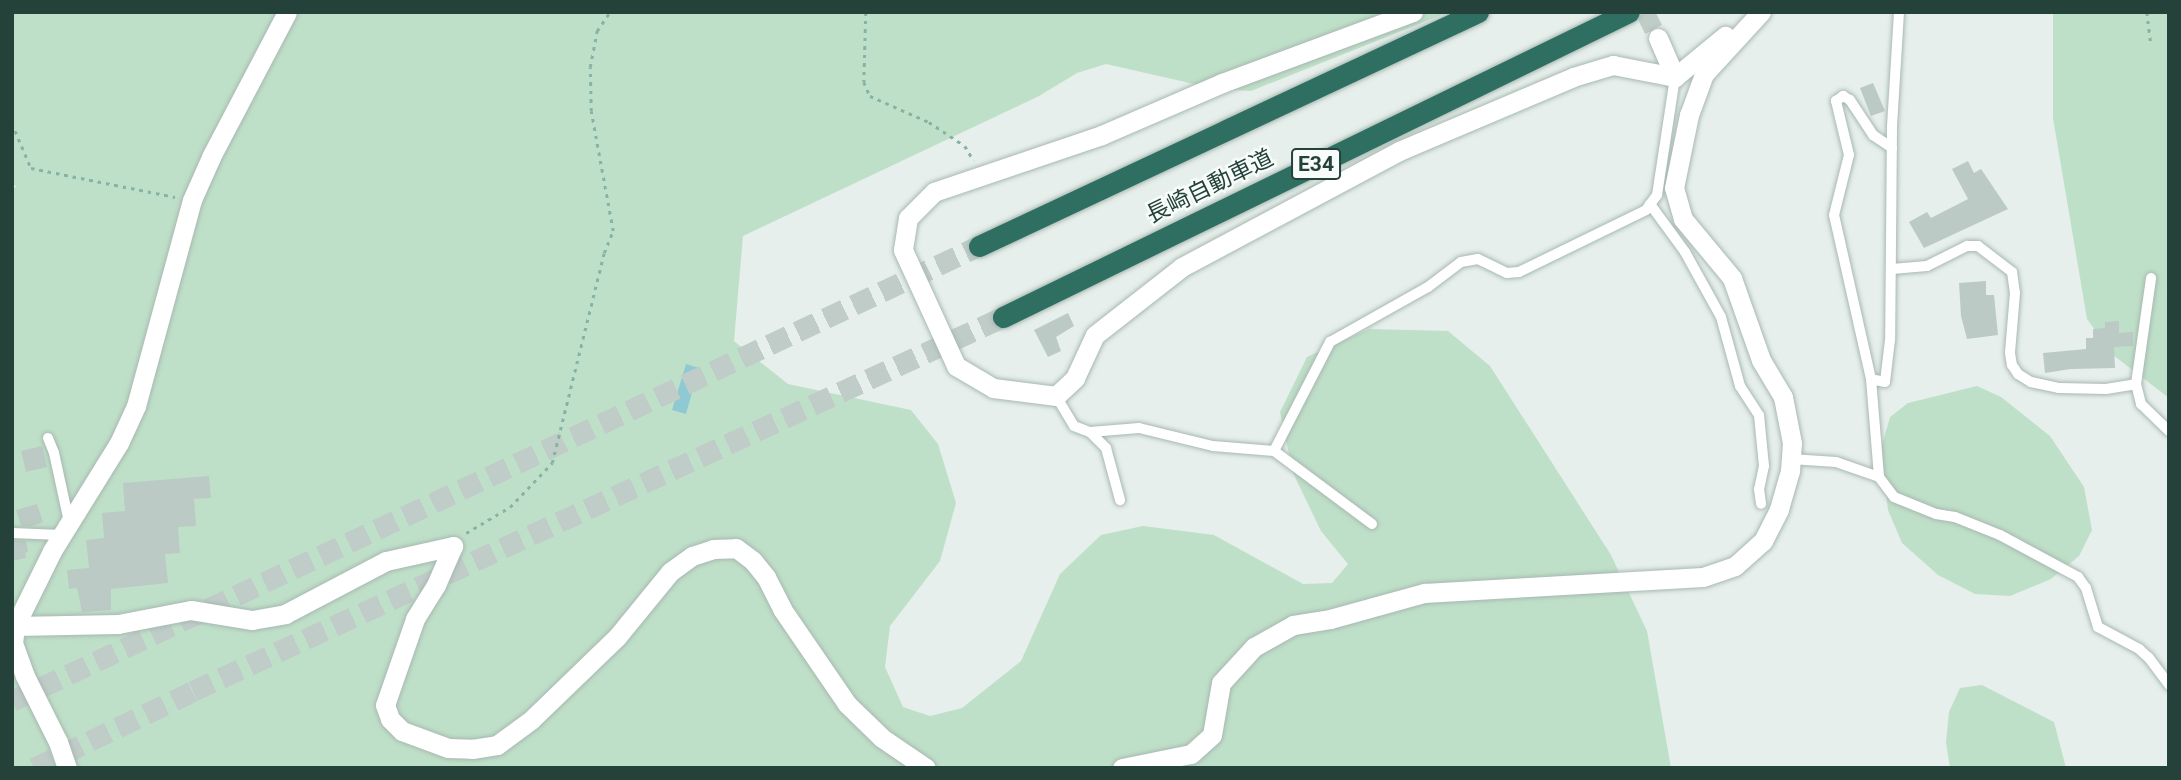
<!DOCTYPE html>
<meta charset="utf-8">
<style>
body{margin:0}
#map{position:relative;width:2181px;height:780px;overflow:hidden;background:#e6efeb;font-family:Roboto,"Noto Sans JP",sans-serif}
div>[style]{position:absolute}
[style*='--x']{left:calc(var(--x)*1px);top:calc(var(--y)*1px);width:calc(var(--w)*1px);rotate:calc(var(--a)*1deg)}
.green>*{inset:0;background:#bfe0c8}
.water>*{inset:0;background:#8ec9d4}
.building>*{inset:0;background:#bbcac4}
.street-tunnel>*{height:19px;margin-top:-9.5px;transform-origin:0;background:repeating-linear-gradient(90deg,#bfccc8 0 19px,transparent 0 29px)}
.highway-tunnel>*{height:21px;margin-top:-10.5px;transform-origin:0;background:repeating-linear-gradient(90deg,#bfccc8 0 21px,transparent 0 31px)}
.path>*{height:2.5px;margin-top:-1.25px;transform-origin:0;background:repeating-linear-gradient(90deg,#86b3a5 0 3.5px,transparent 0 8.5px)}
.roads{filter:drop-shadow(0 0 2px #a8b8b2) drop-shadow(0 0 2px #a8b8b2)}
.lane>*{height:10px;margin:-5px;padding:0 5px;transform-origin:5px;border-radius:5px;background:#fff}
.street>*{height:19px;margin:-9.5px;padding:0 9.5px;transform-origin:9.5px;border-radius:9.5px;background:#fff}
.highway>*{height:21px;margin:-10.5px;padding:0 10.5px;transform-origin:10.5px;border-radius:10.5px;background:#2f6f62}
span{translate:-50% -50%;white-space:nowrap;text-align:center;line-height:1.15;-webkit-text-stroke:5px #f7fbf9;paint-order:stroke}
.shield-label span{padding:2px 5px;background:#f7fbf9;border:2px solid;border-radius:5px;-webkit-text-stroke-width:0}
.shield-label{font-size:21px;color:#24423a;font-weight:700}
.street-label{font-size:23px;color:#24423a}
.frame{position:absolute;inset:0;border:14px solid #24423a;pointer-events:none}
</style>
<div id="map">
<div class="green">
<i style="clip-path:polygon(12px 12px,1449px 12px,1251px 91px,1216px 89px,1106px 64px,1077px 73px,1039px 96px,743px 236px,734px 341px,788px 384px,911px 410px,938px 444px,956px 503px,940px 561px,890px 626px,885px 667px,903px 707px,930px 716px,962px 708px,1021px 661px,1060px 574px,1101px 535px,1143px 526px,1214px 535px,1303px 584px,1332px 583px,1348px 564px,1321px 531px,1293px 473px,1280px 412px,1307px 357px,1369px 329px,1448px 331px,1490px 366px,1611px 555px,1647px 631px,1671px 768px,12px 768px,12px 191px,16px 186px,12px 184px)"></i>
<i style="clip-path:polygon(2053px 12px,2169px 12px,2169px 398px,2113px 355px,2087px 319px,2053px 118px)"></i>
<i style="clip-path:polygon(1977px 386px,2001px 397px,2050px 436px,2084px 487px,2092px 530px,2079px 556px,2051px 579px,2010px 596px,1975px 594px,1938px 575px,1902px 543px,1888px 510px,1881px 449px,1890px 417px,1908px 403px)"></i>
<i style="clip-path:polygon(1982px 685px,2054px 722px,2066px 768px,1950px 768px,1946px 742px,1949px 712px,1960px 688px)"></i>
</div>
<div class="water">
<i style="clip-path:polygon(686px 364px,699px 368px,686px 414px,672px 410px)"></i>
</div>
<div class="building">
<i style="clip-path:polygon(1873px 83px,1885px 111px,1871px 116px,1860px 88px)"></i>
<i style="clip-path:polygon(1968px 161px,1974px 173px,1981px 169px,2008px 209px,1924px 248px,1909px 222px,1927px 212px,1931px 218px,1968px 199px,1952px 169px)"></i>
<i style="clip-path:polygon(1986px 281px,1986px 295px,1994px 295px,1998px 335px,1967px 339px,1961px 316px,1959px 283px)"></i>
<i style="clip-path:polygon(1068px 313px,1074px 326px,1056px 337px,1061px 351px,1048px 357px,1034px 330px)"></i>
<i style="clip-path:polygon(2119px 321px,2119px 333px,2133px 332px,2133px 346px,2114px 347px,2115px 368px,2071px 369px,2045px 373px,2043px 353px,2086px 349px,2086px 338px,2093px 338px,2093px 329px,2105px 328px,2105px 322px)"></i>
<i style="clip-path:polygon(42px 446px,47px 467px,26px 472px,21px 451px)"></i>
<i style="clip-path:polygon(209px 476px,211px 498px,194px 499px,196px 526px,178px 527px,180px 553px,165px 554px,168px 583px,111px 589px,111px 610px,82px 612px,77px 588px,69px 589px,67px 570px,89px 568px,86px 540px,104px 538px,102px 513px,125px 511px,123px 483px)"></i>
<i style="clip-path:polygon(37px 504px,43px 522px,32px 526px,21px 526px,16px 510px)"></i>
<i style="clip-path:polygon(12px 540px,26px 541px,28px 552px,25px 553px,26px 558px,12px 561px)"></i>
</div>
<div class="street-tunnel">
<i style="--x:1645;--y:12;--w:29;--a:63"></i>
</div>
<div class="highway-tunnel">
<i style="--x:12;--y:701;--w:1069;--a:-25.2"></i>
<i style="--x:34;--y:768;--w:177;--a:-25.8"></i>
<i style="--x:193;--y:691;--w:892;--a:-24.78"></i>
</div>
<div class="path">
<i style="--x:866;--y:12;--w:70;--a:91.6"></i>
<i style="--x:864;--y:82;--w:15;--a:67"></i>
<i style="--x:870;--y:96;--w:64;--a:23.8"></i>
<i style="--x:929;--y:122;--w:43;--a:33.7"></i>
<i style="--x:965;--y:146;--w:17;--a:59"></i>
<i style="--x:2147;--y:12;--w:31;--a:83"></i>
<i style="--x:12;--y:123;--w:49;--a:67.1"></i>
<i style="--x:31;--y:168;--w:147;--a:11.4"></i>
<i style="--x:466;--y:533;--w:51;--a:-30.6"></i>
<i style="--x:510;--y:507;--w:61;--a:-46.3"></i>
<i style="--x:552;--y:463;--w:216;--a:-76.1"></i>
<i style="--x:604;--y:253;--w:24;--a:-68"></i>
<i style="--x:613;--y:231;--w:122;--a:-100.4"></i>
<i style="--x:591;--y:111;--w:44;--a:-91.3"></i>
<i style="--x:590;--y:67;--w:37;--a:-79"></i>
<i style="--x:597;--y:31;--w:23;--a:-56"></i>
</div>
<div class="roads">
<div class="lane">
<i style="--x:1899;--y:12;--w:115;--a:93.5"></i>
<i style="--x:1892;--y:127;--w:213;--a:90.5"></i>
<i style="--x:1890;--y:340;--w:42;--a:96.8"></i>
<i style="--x:1885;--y:382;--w:14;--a:-168"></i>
<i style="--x:1871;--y:379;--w:98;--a:85.3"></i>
<i style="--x:1879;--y:477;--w:25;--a:53"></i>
<i style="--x:1894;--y:497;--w:45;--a:22"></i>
<i style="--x:1936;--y:514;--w:19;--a:9"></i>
<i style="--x:1955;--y:517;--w:48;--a:21.8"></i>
<i style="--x:2000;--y:535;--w:89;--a:28.3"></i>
<i style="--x:2078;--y:577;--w:14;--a:54"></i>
<i style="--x:2086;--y:588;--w:41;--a:72.9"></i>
<i style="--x:2098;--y:627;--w:47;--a:28.2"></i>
<i style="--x:2139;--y:649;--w:13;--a:42"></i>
<i style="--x:2149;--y:658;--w:34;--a:53"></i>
<i style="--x:1650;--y:204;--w:59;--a:53.9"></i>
<i style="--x:1685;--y:252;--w:74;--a:61"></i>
<i style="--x:1721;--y:317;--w:72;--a:74.6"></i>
<i style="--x:1740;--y:386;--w:35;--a:57"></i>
<i style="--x:1759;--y:415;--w:51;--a:84.4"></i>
<i style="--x:1764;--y:466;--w:24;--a:102"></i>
<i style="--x:1759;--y:489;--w:15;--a:82"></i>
<i style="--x:1892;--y:269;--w:35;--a:-5"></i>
<i style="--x:1927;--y:266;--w:45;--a:-26.6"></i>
<i style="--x:1967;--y:246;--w:11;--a:0"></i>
<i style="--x:1978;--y:246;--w:43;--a:37.4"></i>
<i style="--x:2012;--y:272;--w:21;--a:82"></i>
<i style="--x:2015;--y:293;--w:60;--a:94.8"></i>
<i style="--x:2010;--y:353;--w:12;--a:81"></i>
<i style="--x:2012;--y:365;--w:11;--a:56"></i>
<i style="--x:2018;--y:374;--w:15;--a:32"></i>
<i style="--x:2031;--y:382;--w:29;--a:12"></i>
<i style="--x:2059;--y:388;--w:47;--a:1.2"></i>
<i style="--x:2106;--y:389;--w:30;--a:-9"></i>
<i style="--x:2136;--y:384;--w:107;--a:-81.9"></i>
<i style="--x:1871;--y:379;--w:168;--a:-102.7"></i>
<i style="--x:1834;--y:215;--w:62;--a:-76"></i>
<i style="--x:1849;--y:155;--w:56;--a:-103.5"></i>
<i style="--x:1836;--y:101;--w:9;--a:-36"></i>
<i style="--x:1843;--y:96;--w:8;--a:30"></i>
<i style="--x:1850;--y:100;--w:42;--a:56.7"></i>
<i style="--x:1873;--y:135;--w:23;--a:34"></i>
<i style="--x:2136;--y:384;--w:21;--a:76"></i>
<i style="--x:2141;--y:404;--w:39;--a:44"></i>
<i style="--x:1056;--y:396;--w:35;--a:59"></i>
<i style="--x:1074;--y:426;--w:17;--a:21"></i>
<i style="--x:1090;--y:432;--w:49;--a:-4.7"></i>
<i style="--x:1139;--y:428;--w:76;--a:13.7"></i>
<i style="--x:1213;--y:446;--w:61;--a:4.7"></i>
<i style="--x:1090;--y:432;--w:23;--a:45"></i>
<i style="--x:1106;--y:448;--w:54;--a:74.9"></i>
<i style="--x:48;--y:438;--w:16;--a:68"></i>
<i style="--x:54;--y:453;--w:71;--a:77.7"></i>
<i style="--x:1791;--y:459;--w:45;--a:3.8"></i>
<i style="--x:1836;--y:462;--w:46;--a:19.2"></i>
<i style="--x:1372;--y:524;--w:122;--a:-143.3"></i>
<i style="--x:1274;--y:451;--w:123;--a:-62.8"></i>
<i style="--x:1330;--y:342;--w:112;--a:-29.3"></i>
<i style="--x:1428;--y:287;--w:41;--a:-37.1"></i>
<i style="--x:1461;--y:262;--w:17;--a:-10"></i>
<i style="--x:1478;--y:259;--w:32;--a:26"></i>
<i style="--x:1507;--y:273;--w:12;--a:-5"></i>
<i style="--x:1519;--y:272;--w:141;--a:-26"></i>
<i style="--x:1646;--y:210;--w:19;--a:-54"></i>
<i style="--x:1657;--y:195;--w:119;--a:-81.3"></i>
<i style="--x:12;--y:533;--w:49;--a:2.3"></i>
</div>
<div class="street">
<i style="--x:1413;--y:12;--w:204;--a:159.6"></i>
<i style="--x:1222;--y:83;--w:131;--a:156.6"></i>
<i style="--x:1102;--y:135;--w:177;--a:161.3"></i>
<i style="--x:934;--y:192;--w:37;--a:135"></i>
<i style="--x:908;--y:218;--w:32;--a:99"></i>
<i style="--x:903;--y:250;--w:128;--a:65.4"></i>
<i style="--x:956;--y:366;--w:43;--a:30.7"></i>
<i style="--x:993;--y:388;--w:64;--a:7.2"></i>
<i style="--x:1056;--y:396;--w:26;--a:-43"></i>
<i style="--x:1075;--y:378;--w:47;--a:-65.1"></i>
<i style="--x:1095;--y:335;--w:110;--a:-38"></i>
<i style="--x:1182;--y:267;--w:246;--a:-28.1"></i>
<i style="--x:1399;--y:151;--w:189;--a:-23"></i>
<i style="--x:1573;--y:77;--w:42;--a:-16.7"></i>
<i style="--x:1613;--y:65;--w:63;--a:11"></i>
<i style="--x:1658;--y:38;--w:43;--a:66.4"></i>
<i style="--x:1675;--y:77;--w:65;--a:-39.4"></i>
<i style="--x:15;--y:626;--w:103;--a:-1.1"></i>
<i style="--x:118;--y:624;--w:74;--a:-10.9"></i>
<i style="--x:191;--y:610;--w:62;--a:9.3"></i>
<i style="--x:252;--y:620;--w:34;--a:-10"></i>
<i style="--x:285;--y:614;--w:114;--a:-27.7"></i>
<i style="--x:386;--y:561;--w:69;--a:-12.6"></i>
<i style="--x:453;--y:546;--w:43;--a:113.6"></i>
<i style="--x:436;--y:585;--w:40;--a:122"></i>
<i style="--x:415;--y:619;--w:91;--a:109.2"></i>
<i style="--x:385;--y:705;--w:15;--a:70"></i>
<i style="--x:390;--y:719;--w:17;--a:45"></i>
<i style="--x:402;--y:731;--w:49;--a:20.3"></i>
<i style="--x:448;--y:748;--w:24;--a:2"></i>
<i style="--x:472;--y:749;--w:25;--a:-9"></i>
<i style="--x:497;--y:745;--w:42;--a:-36.3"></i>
<i style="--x:531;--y:720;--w:120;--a:-44"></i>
<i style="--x:617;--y:637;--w:84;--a:-50.8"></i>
<i style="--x:670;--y:572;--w:27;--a:-36"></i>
<i style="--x:692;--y:556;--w:22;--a:-18"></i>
<i style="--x:713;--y:549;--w:23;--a:-2"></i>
<i style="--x:736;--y:548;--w:21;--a:37"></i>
<i style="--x:753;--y:561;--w:21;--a:51"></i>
<i style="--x:766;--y:577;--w:36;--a:63"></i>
<i style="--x:782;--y:609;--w:115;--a:55.6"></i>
<i style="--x:847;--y:704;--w:49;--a:44.2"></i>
<i style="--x:882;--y:738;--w:53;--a:34.3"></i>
<i style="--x:67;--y:768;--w:28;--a:-109"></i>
<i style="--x:58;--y:742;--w:74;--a:-116.6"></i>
<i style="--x:25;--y:676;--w:35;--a:-110"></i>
<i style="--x:13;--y:643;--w:17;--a:-83"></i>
<i style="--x:15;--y:626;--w:84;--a:-63.7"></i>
<i style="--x:52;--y:551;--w:127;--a:-58.2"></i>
<i style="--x:119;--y:443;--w:41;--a:-65.3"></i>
<i style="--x:136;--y:406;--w:213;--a:-74.8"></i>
<i style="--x:192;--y:200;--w:49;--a:-66"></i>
<i style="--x:212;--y:155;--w:161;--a:-62.3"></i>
<i style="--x:1122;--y:768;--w:70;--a:-11.5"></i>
<i style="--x:1191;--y:754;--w:28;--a:-42"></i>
<i style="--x:1212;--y:735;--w:53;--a:-80.2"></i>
<i style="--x:1221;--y:683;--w:49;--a:-47.5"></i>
<i style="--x:1254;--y:647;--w:45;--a:-29.4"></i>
<i style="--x:1293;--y:625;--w:37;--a:-9"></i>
<i style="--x:1330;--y:619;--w:98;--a:-15.5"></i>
<i style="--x:1424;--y:593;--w:279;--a:-3.3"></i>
<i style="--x:1703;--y:577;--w:34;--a:-19"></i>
<i style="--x:1735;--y:566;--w:38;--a:-42"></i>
<i style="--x:1763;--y:541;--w:36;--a:-63"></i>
<i style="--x:1779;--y:509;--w:40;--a:-74"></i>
<i style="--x:1790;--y:471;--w:28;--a:-86"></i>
<i style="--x:1792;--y:443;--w:47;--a:-101.1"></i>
<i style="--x:1783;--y:397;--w:43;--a:-120.7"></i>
<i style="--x:1761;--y:360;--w:87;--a:-109.5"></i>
<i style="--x:1732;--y:278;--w:77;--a:-129.7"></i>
<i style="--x:1683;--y:219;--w:32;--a:-106"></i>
<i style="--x:1674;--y:188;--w:75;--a:-78.4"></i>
<i style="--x:1689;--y:115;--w:44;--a:-69.9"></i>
<i style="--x:1704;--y:74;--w:84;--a:-47.4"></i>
</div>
<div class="highway">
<i style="--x:979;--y:246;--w:551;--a:-25.12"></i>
<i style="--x:1003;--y:317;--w:696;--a:-25.98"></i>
</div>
</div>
<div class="shield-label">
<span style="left:1316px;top:164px">E34</span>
</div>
<div class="street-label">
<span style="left:1210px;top:187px;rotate:-26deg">長崎自動車道</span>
</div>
<div class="frame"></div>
</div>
